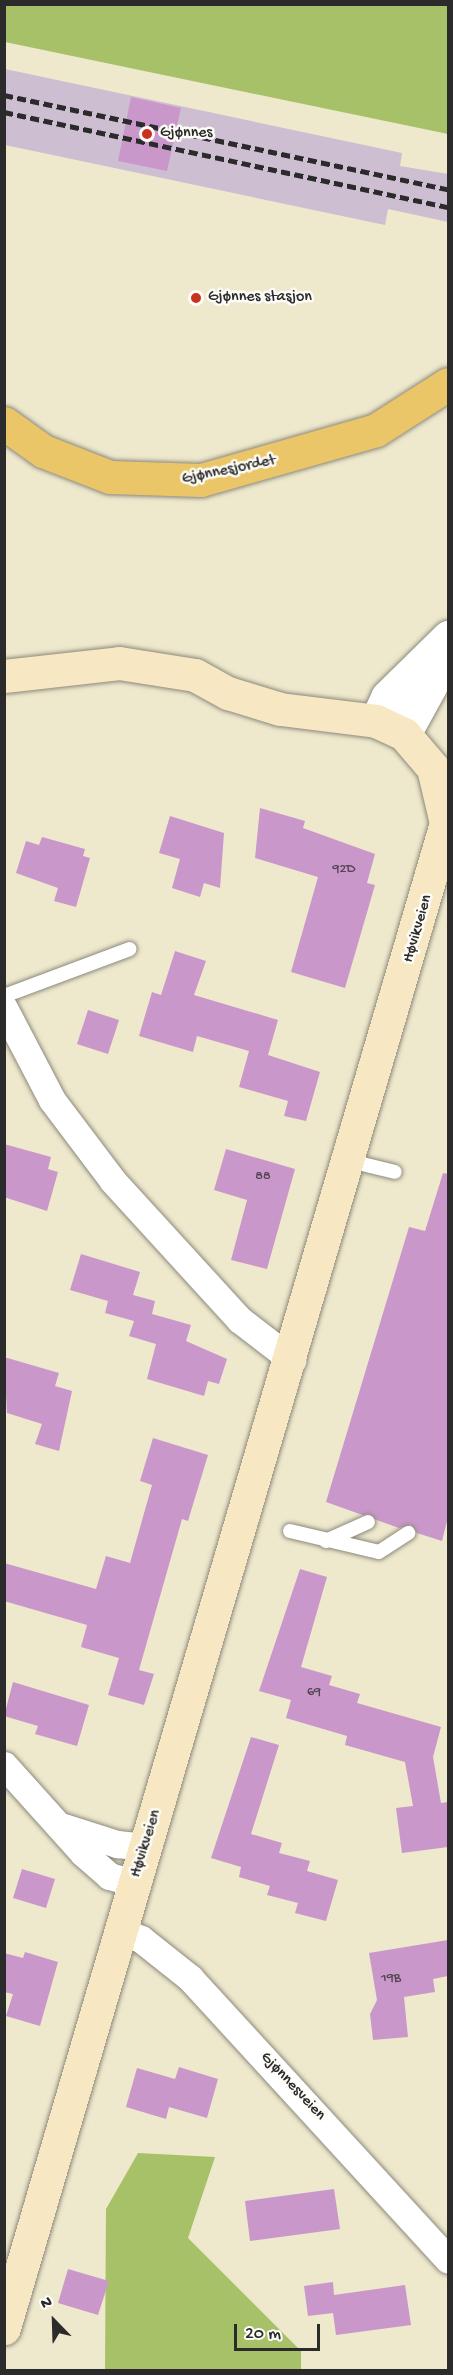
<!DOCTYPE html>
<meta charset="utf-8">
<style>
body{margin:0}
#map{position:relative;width:453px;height:2375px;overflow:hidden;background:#eee8cd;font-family:"Gochi Hand",sans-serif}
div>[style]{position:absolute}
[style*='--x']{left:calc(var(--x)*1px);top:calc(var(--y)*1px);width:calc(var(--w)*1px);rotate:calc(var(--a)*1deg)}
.industrial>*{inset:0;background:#cebed1}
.green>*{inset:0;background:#a7c168}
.building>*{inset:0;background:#ca97cb}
.roads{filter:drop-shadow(0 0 2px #8c8a7c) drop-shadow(0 0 2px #8c8a7c)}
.service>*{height:14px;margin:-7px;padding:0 7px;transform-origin:7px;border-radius:7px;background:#fff}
.minor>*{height:27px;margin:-13.5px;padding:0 13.5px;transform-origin:13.5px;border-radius:13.5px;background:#fff}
.tertiary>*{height:33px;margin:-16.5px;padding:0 16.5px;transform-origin:16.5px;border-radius:16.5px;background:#fff}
.secondary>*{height:33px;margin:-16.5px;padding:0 16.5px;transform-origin:16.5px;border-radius:16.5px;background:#f7e8c3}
.primary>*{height:33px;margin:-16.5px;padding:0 16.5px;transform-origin:16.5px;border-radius:16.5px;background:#ebc669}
.rail>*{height:4.5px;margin-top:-2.25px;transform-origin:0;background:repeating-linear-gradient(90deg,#2b2b2b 0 9px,transparent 0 13.5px)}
.dots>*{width:16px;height:16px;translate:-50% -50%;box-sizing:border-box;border:3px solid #fdfcf7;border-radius:50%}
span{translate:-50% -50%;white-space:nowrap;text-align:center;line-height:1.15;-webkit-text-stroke:5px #fdfcf7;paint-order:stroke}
.number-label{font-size:14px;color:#534653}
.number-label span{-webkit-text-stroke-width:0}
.poi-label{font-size:16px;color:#2b2b2b}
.left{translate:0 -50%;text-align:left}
.street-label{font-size:16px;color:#2b2b2b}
.frame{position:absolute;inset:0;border:6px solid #2b2b2b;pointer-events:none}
.north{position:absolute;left:24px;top:2291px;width:60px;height:60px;-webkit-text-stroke:4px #fdfcf7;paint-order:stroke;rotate:337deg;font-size:16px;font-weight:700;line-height:24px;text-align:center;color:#2b2b2b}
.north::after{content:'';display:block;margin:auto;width:21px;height:27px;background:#2b2b2b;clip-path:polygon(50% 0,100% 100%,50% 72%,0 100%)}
.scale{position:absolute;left:234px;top:2324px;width:86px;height:27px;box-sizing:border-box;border:3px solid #2b2b2b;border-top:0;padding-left:8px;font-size:18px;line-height:21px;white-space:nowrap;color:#2b2b2b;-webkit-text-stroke:4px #fdfcf7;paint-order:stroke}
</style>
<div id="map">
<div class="industrial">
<i style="clip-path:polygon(5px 69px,402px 153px,400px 166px,448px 174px,448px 222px,388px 209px,385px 225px,5px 145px)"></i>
</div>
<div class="green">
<i style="clip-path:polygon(5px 4px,448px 5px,448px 134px,5px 42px)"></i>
<i style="clip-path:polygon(138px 2153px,215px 2157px,188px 2238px,301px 2351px,301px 2370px,105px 2370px,106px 2209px)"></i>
</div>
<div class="building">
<i style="clip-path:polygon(131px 97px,181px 108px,167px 171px,118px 161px)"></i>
<i style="clip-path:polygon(260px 808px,305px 821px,303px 828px,375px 854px,367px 883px,375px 885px,345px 988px,291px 972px,318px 877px,255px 858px)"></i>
<i style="clip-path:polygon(170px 816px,224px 833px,220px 888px,204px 883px,200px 897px,172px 888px,180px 859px,159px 853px)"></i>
<i style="clip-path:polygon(42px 837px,85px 849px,83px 856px,90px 858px,76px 907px,54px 901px,58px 888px,16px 873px,26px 841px,39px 845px)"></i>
<i style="clip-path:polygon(175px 951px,206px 961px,194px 995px,278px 1020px,268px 1055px,320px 1072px,306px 1121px,284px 1116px,288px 1101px,239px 1087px,249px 1051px,197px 1036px,193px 1052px,139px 1036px,152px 992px,161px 995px)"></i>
<i style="clip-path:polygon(88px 1010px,119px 1020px,108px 1054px,77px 1044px)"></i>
<i style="clip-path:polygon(4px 1144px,51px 1157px,48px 1169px,58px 1172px,47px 1211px,4px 1197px)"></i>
<i style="clip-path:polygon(226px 1149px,295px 1169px,267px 1269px,231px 1260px,247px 1200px,214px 1190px)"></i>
<i style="clip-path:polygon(443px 1173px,448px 1174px,448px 1517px,442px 1541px,417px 1533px,411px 1525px,399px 1528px,326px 1502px,409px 1227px,425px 1231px)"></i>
<i style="clip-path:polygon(81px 1254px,140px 1272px,133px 1295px,155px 1301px,152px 1314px,191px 1325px,186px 1341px,227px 1359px,219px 1384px,208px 1381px,204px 1396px,147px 1379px,156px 1344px,129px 1336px,134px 1321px,105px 1313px,108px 1301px,70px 1290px)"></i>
<i style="clip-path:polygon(4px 1357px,59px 1373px,55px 1386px,72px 1391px,59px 1451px,35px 1444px,42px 1424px,7px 1413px)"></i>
<i style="clip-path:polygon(153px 1438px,208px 1455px,188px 1521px,182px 1519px,139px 1670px,154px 1674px,144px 1705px,108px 1695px,119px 1658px,81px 1647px,87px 1625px,4px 1601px,4px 1563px,96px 1589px,106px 1556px,130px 1563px,152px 1485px,140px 1481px)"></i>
<i style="clip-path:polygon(300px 1569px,327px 1577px,301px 1667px,332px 1676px,329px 1685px,360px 1694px,357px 1703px,441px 1727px,433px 1757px,441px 1803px,448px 1802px,448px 1847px,402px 1853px,396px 1808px,413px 1806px,405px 1762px,345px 1745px,347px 1736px,286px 1718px,291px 1700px,259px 1691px)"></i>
<i style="clip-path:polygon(13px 1682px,89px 1705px,77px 1746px,35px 1734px,38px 1726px,4px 1716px)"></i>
<i style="clip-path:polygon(251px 1737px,279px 1745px,251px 1834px,282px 1843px,279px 1853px,310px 1861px,307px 1871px,338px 1880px,326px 1921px,295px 1913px,298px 1903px,267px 1895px,270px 1886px,239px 1877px,241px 1867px,211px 1858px)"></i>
<i style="clip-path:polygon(22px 1869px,55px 1879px,46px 1908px,13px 1898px)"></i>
<i style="clip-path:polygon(448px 1940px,448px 1976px,433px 1979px,435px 1992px,404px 1997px,408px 2037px,373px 2040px,370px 2014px,377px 2000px,369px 1953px)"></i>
<i style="clip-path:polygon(25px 1952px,58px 1962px,40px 2026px,6px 2016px,13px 1994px,4px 1992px,4px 1953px,23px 1958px)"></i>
<i style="clip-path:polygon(179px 2067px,218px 2079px,207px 2118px,169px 2107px,166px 2119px,126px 2107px,137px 2068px,175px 2079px)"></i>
<i style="clip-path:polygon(334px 2189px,340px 2229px,250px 2241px,245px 2201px)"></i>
<i style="clip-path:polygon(68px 2269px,109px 2281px,98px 2315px,58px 2303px)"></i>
<i style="clip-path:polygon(333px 2282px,334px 2295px,405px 2285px,411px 2325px,336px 2335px,333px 2313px,308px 2316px,304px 2286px)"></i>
</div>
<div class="roads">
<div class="service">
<i style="--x:4;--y:996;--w:134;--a:-20.5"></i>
<i style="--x:350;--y:1161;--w:46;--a:13.7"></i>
<i style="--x:290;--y:1531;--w:91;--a:13.3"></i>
<i style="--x:379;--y:1552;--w:35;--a:-33"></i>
<i style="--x:326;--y:1541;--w:46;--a:-24.3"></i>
</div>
<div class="minor">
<i style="--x:4;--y:1008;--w:104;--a:62.4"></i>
<i style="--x:52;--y:1100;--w:101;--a:53"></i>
<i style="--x:113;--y:1181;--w:188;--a:47.6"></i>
<i style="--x:240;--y:1320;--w:66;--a:37.6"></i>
<i style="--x:4;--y:1765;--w:118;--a:48.1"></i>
<i style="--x:83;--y:1853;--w:35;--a:41"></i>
<i style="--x:109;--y:1876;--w:27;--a:15"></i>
<i style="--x:64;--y:1827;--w:56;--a:17.8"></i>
<i style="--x:117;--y:1844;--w:29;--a:6"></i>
<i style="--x:122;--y:1931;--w:21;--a:23"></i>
<i style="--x:141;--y:1939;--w:63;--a:38.5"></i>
<i style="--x:190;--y:1978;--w:382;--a:47.5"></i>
</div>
<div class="tertiary">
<i style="--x:376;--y:721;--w:26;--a:-65"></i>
<i style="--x:387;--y:697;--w:86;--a:-44.5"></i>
<i style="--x:404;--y:734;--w:91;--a:-61.2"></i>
</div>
<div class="secondary">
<i style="--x:4;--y:676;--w:116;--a:-6.4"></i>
<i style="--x:119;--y:663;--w:77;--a:9"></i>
<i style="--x:195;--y:675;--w:38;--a:29"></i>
<i style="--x:228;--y:693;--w:54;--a:17.1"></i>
<i style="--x:280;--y:709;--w:97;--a:7.1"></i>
<i style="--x:376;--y:721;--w:31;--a:25"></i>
<i style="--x:404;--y:734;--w:45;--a:49.5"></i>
<i style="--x:433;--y:768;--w:57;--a:76.7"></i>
<i style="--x:446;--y:823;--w:1569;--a:106.37"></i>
</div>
<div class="primary">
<i style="--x:4;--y:423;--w:48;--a:35.7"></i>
<i style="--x:43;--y:451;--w:72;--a:21.2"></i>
<i style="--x:110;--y:477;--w:91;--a:1.9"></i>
<i style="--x:201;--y:480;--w:182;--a:-15.9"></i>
<i style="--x:376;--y:430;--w:85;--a:-32.6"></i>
</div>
</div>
<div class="rail">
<i style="--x:4;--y:95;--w:454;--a:12"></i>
<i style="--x:4;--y:112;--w:454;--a:12.1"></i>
</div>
<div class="dots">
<i style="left:147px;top:134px;background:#c8321e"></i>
<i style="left:196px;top:298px;background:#c8321e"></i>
</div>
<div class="number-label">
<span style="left:344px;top:870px">92D</span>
<span style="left:263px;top:1177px">88</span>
<span style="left:314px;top:1693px">69</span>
<span style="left:391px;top:1979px">19B</span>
</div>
<div class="poi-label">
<span class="left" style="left:160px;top:134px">Gjønnes</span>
<span class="left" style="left:208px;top:298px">Gjønnes stasjon</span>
</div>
<div class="street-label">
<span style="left:229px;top:471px;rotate:-12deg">Gjønnesjordet</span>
<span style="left:419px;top:929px;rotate:-74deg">Høvikveien</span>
<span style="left:147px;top:1844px;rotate:-73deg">Høvikveien</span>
<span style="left:292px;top:2087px;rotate:47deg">Gjønnesveien</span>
</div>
<div class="frame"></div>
<div class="north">N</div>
<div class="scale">20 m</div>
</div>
